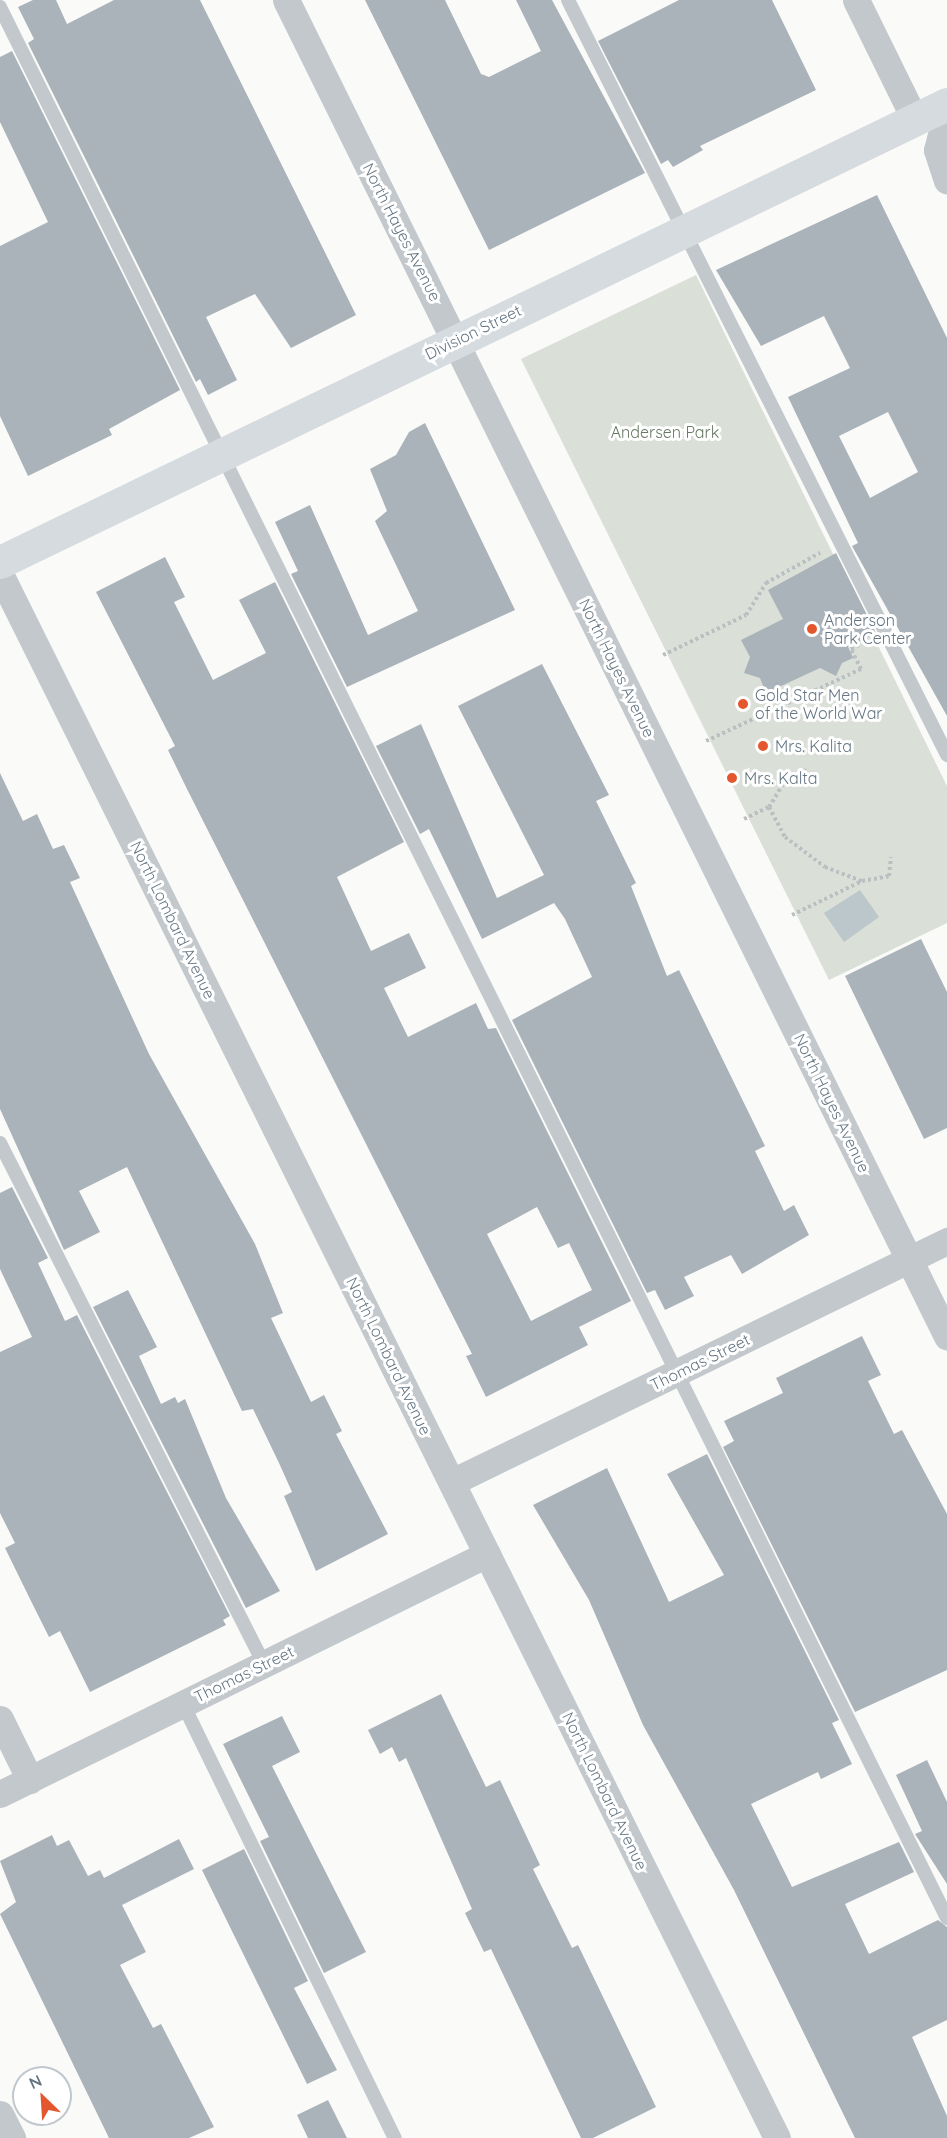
<!DOCTYPE html>
<style>
body{margin:0}
#map{position:relative;width:947px;height:2138px;overflow:hidden;background:#fafaf8;font-family:Quicksand,sans-serif}
div>[style]{position:absolute}
[style*='--x']{left:calc(var(--x)*1px);top:calc(var(--y)*1px);width:calc(var(--w)*1px);rotate:calc(var(--a)*1deg)}
.green>*{inset:0;background:#dadfd7}
.water>*{inset:0;background:#bbc7cb}
.building>*{inset:0;background:#aab3b9}
.path>*{height:4px;margin-top:-2px;transform-origin:0;background:repeating-linear-gradient(90deg,#bbbfc2 0 3px,transparent 0 6px)}
.lane>*{height:14px;margin:-7px;padding:0 7px;transform-origin:7px;border-radius:7px;background:#c3c8cc}
.street>*{height:27px;margin:-13.5px;padding:0 13.5px;transform-origin:13.5px;border-radius:13.5px;background:#c3c8cc}
.secondary>*{height:33px;margin:-16.5px;padding:0 16.5px;transform-origin:16.5px;border-radius:16.5px;background:#d6dbdf}
.dots>*{width:16px;height:16px;translate:-50% -50%;box-sizing:border-box;border:3px solid #fff;border-radius:50%}
span{translate:-50% -50%;white-space:nowrap;text-align:center;line-height:1.15;-webkit-text-stroke:6px #fff;paint-order:stroke}
.street-label{font-size:16px;color:#657683}
.park-label{font-size:16px;color:#687a64}
.poi-label{font-size:16px;color:#657683}
.left{translate:0 -50%;text-align:left}
.north{position:absolute;left:12px;top:2066px;width:60px;height:60px;box-sizing:border-box;background:#fff;border:2px solid #c1c8cd;border-radius:50%;rotate:335deg;font-size:16px;font-weight:700;line-height:24px;text-align:center;color:#657683}
.north::after{content:'';display:block;margin:auto;width:21px;height:27px;background:#e4572e;clip-path:polygon(50% 0,100% 100%,50% 72%,0 100%)}
</style>
<div id="map">
<div class="green">
<i style="clip-path:polygon(696px 275px,947px 786px,947px 923px,829px 980px,521px 359px)"></i>
</div>
<div class="water">
<i style="clip-path:polygon(860px 890px,879px 917px,844px 942px,824px 913px)"></i>
</div>
<div class="building">
<i style="clip-path:polygon(33px 0,56px 0,67px 24px,114px 0,200px 0,356px 315px,291px 348px,255px 294px,206px 317px,237px 380px,208px 395px,200px 379px,196px 382px,28px 43px,34px 39px,18px 7px)"></i>
<i style="clip-path:polygon(365px 0,445px 0,481px 74px,489px 77px,541px 51px,516px 0,552px 0,645px 173px,489px 250px)"></i>
<i style="clip-path:polygon(679px 0,772px 0,816px 90px,700px 146px,703px 150px,673px 167px,668px 160px,661px 164px,598px 41px)"></i>
<i style="clip-path:polygon(12px 51px,180px 390px,109px 429px,112px 435px,28px 476px,0 416px,0 246px,48px 222px,0 122px,0 57px)"></i>
<i style="clip-path:polygon(evenodd,877px 195px,947px 338px,947px 716px,852px 546px,858px 543px,788px 397px,850px 368px,824px 316px,761px 346px,716px 270px,877px 195px,888px 412px,918px 472px,870px 498px,839px 436px,888px 412px)"></i>
<i style="clip-path:polygon(425px 423px,515px 610px,347px 687px,291px 574px,298px 571px,275px 522px,310px 505px,368px 635px,418px 611px,375px 521px,387px 511px,370px 469px,396px 455px,409px 432px)"></i>
<i style="clip-path:polygon(836px 553px,876px 633px,848px 647px,853px 658px,842px 663px,836px 676px,820px 668px,766px 693px,760px 678px,744px 673px,750px 657px,741px 640px,783px 619px,768px 590px)"></i>
<i style="clip-path:polygon(evenodd,165px 557px,185px 597px,174px 602px,213px 680px,266px 653px,239px 600px,275px 582px,404px 842px,337px 877px,371px 951px,409px 933px,426px 968px,384px 988px,408px 1037px,476px 1003px,488px 1029px,496px 1028px,631px 1301px,579px 1327px,588px 1345px,486px 1397px,466px 1356px,472px 1354px,187px 789px,168px 750px,175px 746px,96px 592px,165px 557px,537px 1207px,558px 1248px,569px 1243px,592px 1290px,531px 1321px,487px 1234px,537px 1207px)"></i>
<i style="clip-path:polygon(542px 664px,609px 795px,596px 801px,636px 883px,631px 886px,667px 976px,679px 970px,765px 1146px,755px 1151px,784px 1211px,794px 1205px,809px 1235px,742px 1274px,731px 1255px,684px 1277px,694px 1296px,665px 1310px,655px 1290px,647px 1293px,512px 1020px,592px 977px,565px 919px,554px 903px,482px 939px,429px 829px,420px 834px,376px 746px,421px 724px,497px 898px,544px 875px,458px 706px)"></i>
<i style="clip-path:polygon(0 773px,23px 821px,37px 814px,53px 849px,64px 845px,80px 878px,70px 882px,149px 1054px,255px 1244px,283px 1313px,271px 1318px,311px 1402px,324px 1395px,342px 1431px,336px 1434px,388px 1534px,316px 1571px,284px 1496px,292px 1492px,279px 1463px,253px 1409px,242px 1411px,127px 1167px,79px 1191px,100px 1232px,64px 1250px,0 1109px)"></i>
<i style="clip-path:polygon(921px 939px,947px 992px,947px 1128px,924px 1139px,845px 976px)"></i>
<i style="clip-path:polygon(12px 1187px,48px 1258px,38px 1263px,65px 1321px,77px 1315px,230px 1616px,223px 1620px,226px 1625px,90px 1692px,60px 1631px,49px 1637px,30px 1599px,5px 1548px,15px 1543px,0 1513px,0 1352px,32px 1337px,0 1269px,0 1193px)"></i>
<i style="clip-path:polygon(128px 1290px,157px 1347px,139px 1356px,161px 1404px,175px 1397px,178px 1403px,185px 1399px,226px 1498px,280px 1591px,246px 1608px,93px 1307px)"></i>
<i style="clip-path:polygon(862px 1336px,881px 1375px,868px 1381px,894px 1434px,902px 1430px,947px 1514px,947px 1670px,855px 1712px,723px 1447px,734px 1441px,724px 1421px,783px 1393px,776px 1378px)"></i>
<i style="clip-path:polygon(707px 1454px,839px 1720px,832px 1723px,852px 1764px,821px 1779px,818px 1772px,751px 1804px,792px 1887px,899px 1842px,914px 1872px,845px 1904px,869px 1954px,938px 1920px,947px 1927px,947px 2020px,912px 2037px,947px 2116px,947px 2138px,855px 2138px,734px 1890px,643px 1725px,589px 1600px,533px 1505px,607px 1468px,669px 1602px,724px 1575px,667px 1474px)"></i>
<i style="clip-path:polygon(441px 1694px,486px 1787px,500px 1780px,540px 1865px,533px 1869px,572px 1948px,578px 1945px,656px 2107px,593px 2138px,581px 2138px,491px 1949px,484px 1952px,465px 1913px,472px 1909px,406px 1758px,399px 1762px,392px 1747px,380px 1754px,368px 1730px)"></i>
<i style="clip-path:polygon(282px 1716px,300px 1752px,272px 1766px,366px 1952px,324px 1973px,260px 1841px,269px 1837px,223px 1744px)"></i>
<i style="clip-path:polygon(927px 1760px,947px 1802px,947px 1884px,915px 1834px,922px 1831px,896px 1775px)"></i>
<i style="clip-path:polygon(52px 1835px,57px 1846px,69px 1840px,88px 1876px,100px 1870px,104px 1878px,179px 1839px,194px 1869px,122px 1905px,146px 1952px,120px 1965px,153px 2028px,161px 2024px,214px 2127px,189px 2138px,109px 2138px,0 1914px,16px 1902px,0 1861px)"></i>
<i style="clip-path:polygon(244px 1849px,308px 1981px,294px 1988px,337px 2070px,307px 2084px,202px 1870px)"></i>
<i style="clip-path:polygon(328px 2100px,347px 2138px,308px 2138px,297px 2115px)"></i>
</div>
<div class="path">
<i style="--x:663;--y:655;--w:92;--a:-25.7"></i>
<i style="--x:746;--y:615;--w:38;--a:-58"></i>
<i style="--x:766;--y:583;--w:62;--a:-29.1"></i>
<i style="--x:706;--y:741;--w:171;--a:-24.9"></i>
<i style="--x:861;--y:669;--w:22;--a:-117"></i>
<i style="--x:851;--y:649;--w:16;--a:-27"></i>
<i style="--x:807;--y:770;--w:28;--a:150"></i>
<i style="--x:783;--y:784;--w:27;--a:121"></i>
<i style="--x:769;--y:807;--w:34;--a:62"></i>
<i style="--x:785;--y:837;--w:50;--a:36.9"></i>
<i style="--x:825;--y:867;--w:40;--a:21"></i>
<i style="--x:862;--y:881;--w:27;--a:-10"></i>
<i style="--x:889;--y:876;--w:19;--a:-84"></i>
<i style="--x:744;--y:819;--w:28;--a:-26"></i>
<i style="--x:792;--y:915;--w:78;--a:-25.9"></i>
</div>
<div class="lane">
<i style="--x:568;--y:0;--w:845;--a:63.34"></i>
<i style="--x:0;--y:7;--w:2133;--a:63.64"></i>
<i style="--x:0;--y:1143;--w:584;--a:63.13"></i>
<i style="--x:183;--y:1704;--w:483;--a:64"></i>
</div>
<div class="street">
<i style="--x:286;--y:0;--w:1491;--a:63.68"></i>
<i style="--x:856;--y:0;--w:134;--a:63.8"></i>
<i style="--x:947;--y:111;--w:40;--a:104.4"></i>
<i style="--x:937;--y:150;--w:32;--a:72"></i>
<i style="--x:0;--y:574;--w:1746;--a:63.58"></i>
<i style="--x:452;--y:1482;--w:551;--a:-25.96"></i>
<i style="--x:0;--y:1719;--w:68;--a:63.8"></i>
<i style="--x:0;--y:1794;--w:543;--a:-26.23"></i>
<i style="--x:0;--y:2114;--w:27;--a:63"></i>
</div>
<div class="secondary">
<i style="--x:0;--y:562;--w:1052;--a:-25.81"></i>
</div>
<div class="dots">
<i style="left:812px;top:629px;background:#e4572e"></i>
<i style="left:743px;top:704px;background:#e4572e"></i>
<i style="left:763px;top:746px;background:#e4572e"></i>
<i style="left:732px;top:778px;background:#e4572e"></i>
</div>
<div class="street-label">
<span style="left:402px;top:232px;rotate:63deg">North Hayes Avenue</span>
<span style="left:473px;top:332px;rotate:-26deg">Division Street</span>
<span style="left:617px;top:668px;rotate:64deg">North Hayes Avenue</span>
<span style="left:173px;top:920px;rotate:64deg">North Lombard Avenue</span>
<span style="left:832px;top:1103px;rotate:64deg">North Hayes Avenue</span>
<span style="left:389px;top:1356px;rotate:64deg">North Lombard Avenue</span>
<span style="left:700px;top:1362px;rotate:-26deg">Thomas Street</span>
<span style="left:244px;top:1674px;rotate:-26deg">Thomas Street</span>
<span style="left:605px;top:1791px;rotate:64deg">North Lombard Avenue</span>
</div>
<div class="park-label">
<span style="left:665px;top:432px">Andersen Park</span>
</div>
<div class="poi-label">
<span class="left" style="left:824px;top:629px">Anderson<br>Park Center</span>
<span class="left" style="left:755px;top:704px">Gold Star Men<br>of the World War</span>
<span class="left" style="left:775px;top:746px">Mrs. Kalita</span>
<span class="left" style="left:744px;top:778px">Mrs. Kalta</span>
</div>
<div class="north">N</div>
</div>
